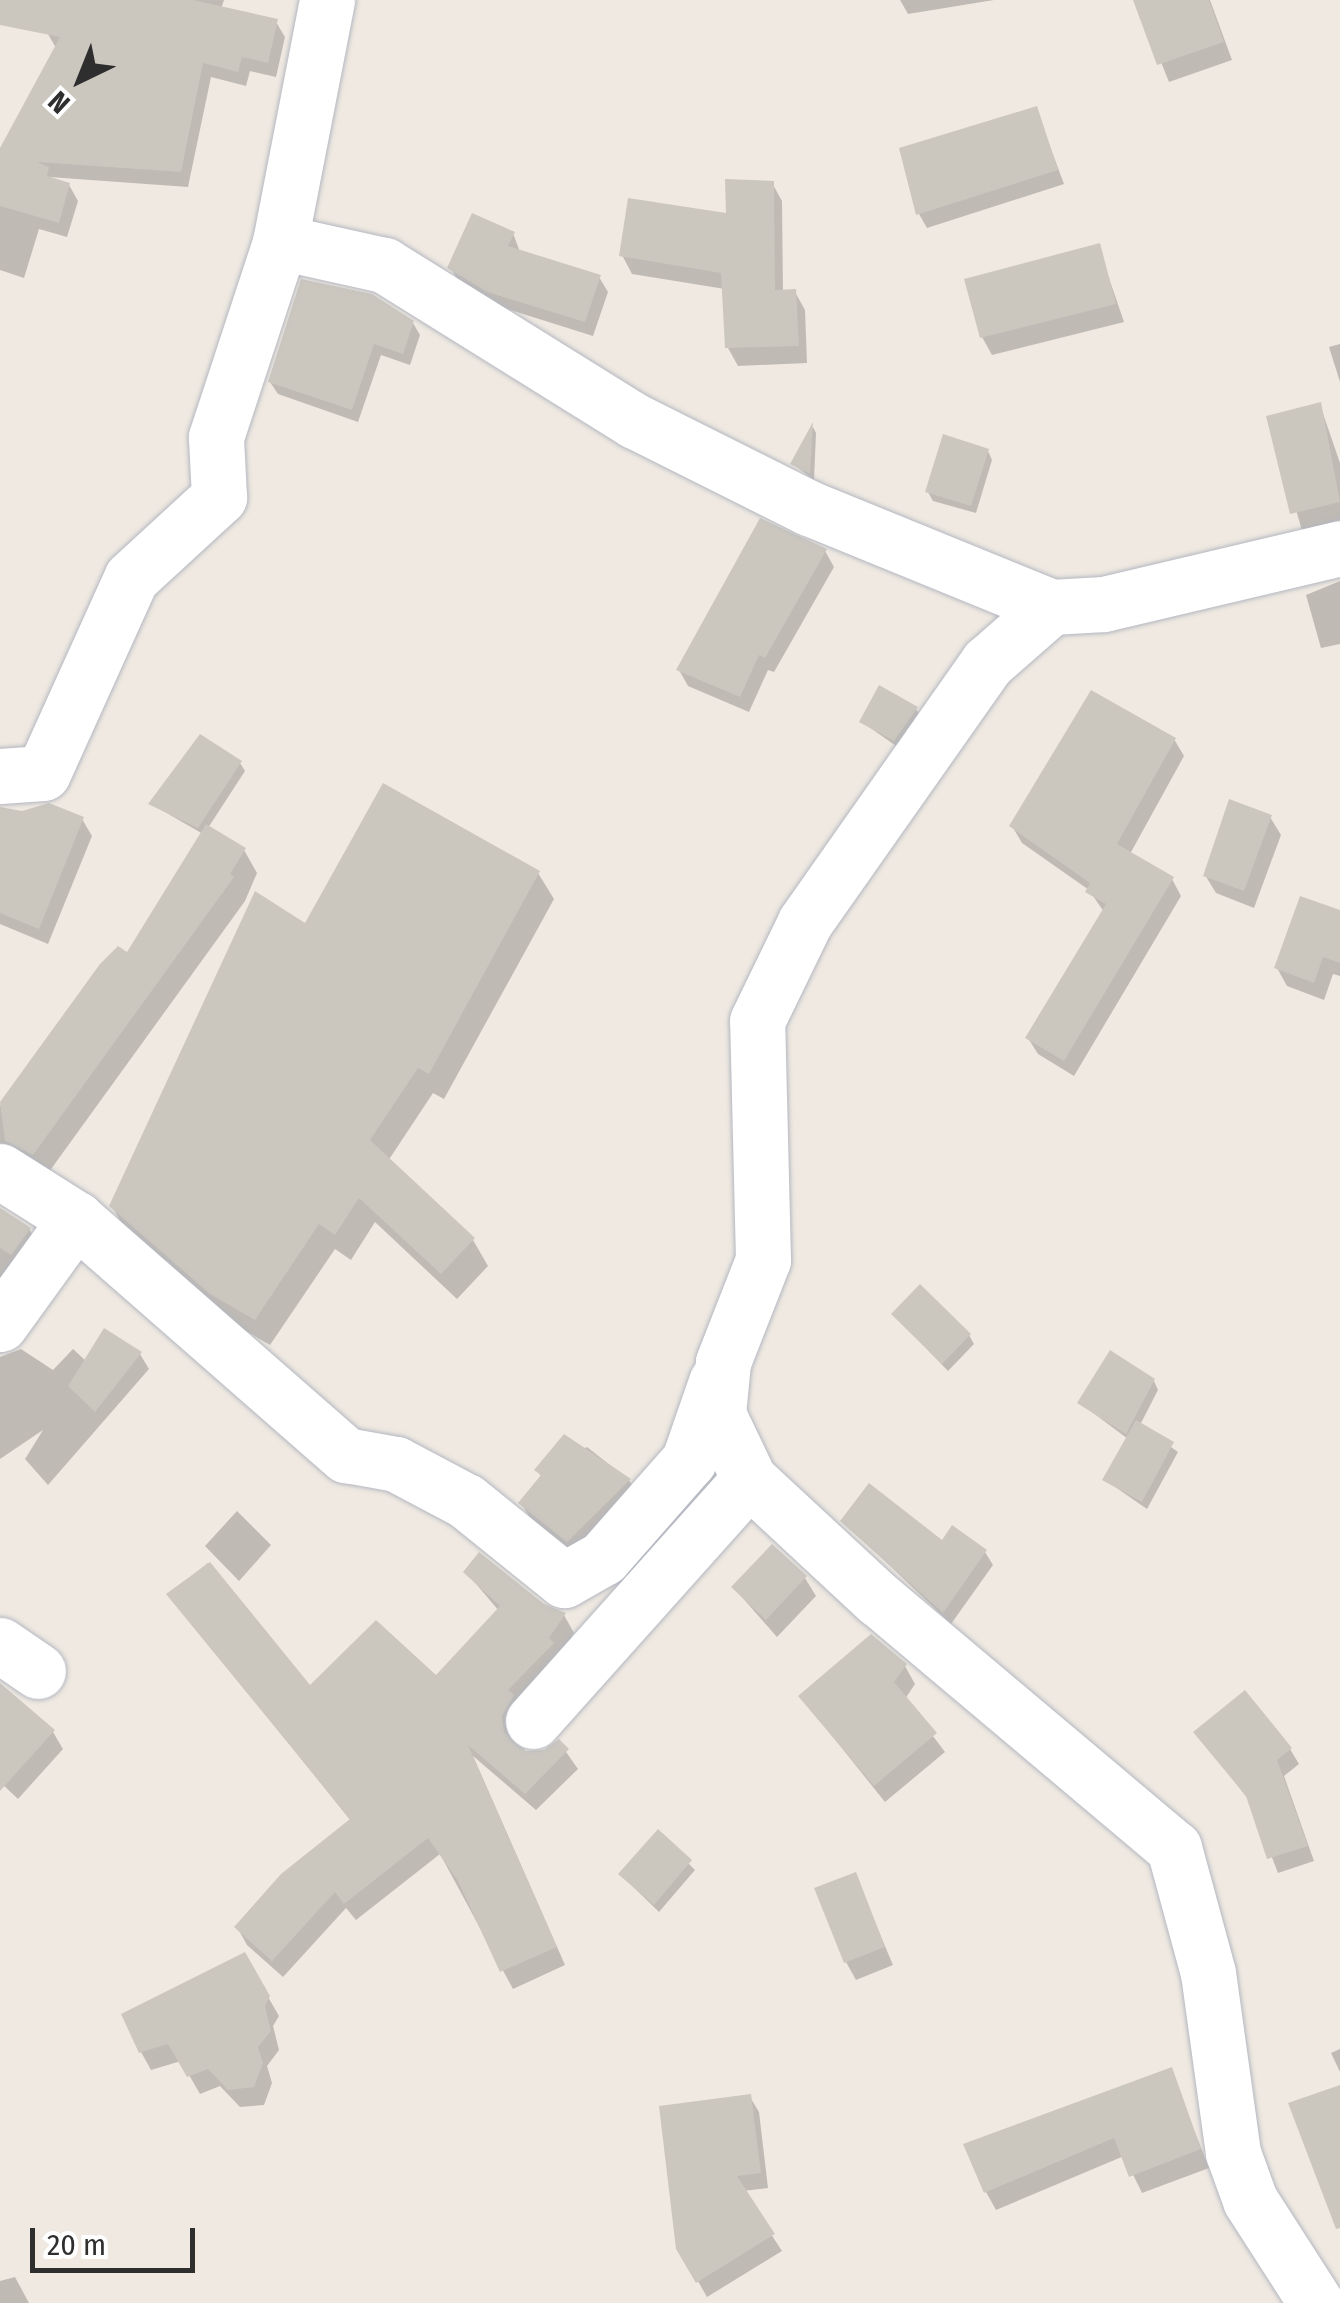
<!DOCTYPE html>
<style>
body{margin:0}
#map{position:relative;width:1340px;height:2303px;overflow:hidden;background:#efe9e1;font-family:"Fira Sans Condensed",sans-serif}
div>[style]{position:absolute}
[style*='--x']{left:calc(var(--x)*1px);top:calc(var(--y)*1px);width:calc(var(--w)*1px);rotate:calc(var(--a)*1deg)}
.shadow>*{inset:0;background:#0003}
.building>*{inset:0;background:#cbc7bf}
.roads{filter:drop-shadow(0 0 2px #b4b7c1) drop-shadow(0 0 2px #b4b7c1)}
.minor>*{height:55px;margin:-27.5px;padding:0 27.5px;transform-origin:27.5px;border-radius:27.5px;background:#fff}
span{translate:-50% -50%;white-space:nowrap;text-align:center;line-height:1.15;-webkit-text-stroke:8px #fff;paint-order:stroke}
.north{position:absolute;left:30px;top:30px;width:100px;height:100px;-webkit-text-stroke:8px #fff;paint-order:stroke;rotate:223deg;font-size:28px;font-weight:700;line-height:40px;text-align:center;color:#2e2e2e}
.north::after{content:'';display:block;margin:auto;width:35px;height:45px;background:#2e2e2e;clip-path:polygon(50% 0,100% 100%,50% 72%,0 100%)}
.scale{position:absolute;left:30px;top:2228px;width:165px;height:45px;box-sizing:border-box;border:5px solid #2e2e2e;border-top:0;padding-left:12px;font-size:30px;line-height:35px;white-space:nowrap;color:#2e2e2e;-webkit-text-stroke:8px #fff;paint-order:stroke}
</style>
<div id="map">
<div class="shadow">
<i style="clip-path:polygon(56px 0,224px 0,221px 9px,276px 22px,285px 37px,276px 77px,250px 71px,246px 86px,211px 77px,188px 187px,49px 177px,69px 185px,78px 201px,67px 237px,39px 229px,24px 278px,0 270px,0 153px,56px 48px,48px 34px)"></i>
<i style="clip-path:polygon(900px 0,994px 0,908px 14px)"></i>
<i style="clip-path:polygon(1136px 0,1210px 0,1232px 60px,1169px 82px)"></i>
<i style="clip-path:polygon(1036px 109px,1064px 184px,927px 228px,919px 214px)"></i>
<i style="clip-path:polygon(772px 183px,782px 201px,783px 292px,795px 292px,805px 310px,807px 363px,738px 366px,728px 348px,725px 289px,632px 274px,622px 255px,728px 216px)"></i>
<i style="clip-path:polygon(513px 233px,520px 252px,599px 277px,608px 292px,593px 336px,498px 306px,459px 282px,450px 267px)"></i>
<i style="clip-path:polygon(1098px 246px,1124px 322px,992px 355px,982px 337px)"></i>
<i style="clip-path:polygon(413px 323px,420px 335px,410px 365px,381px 355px,358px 422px,278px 394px,270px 382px)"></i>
<i style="clip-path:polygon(1340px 344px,1340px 382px,1329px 347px)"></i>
<i style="clip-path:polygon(1320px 405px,1340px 463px,1340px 539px,1306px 544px,1269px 418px)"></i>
<i style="clip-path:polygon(813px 427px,816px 433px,814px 480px,793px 464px)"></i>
<i style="clip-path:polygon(988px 451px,992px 460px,976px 513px,933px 501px,928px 492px)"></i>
<i style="clip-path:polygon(825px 551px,834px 567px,774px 672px,768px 670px,749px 712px,688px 686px,679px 670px)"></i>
<i style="clip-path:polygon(1340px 581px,1340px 644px,1321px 648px,1306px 595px)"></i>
<i style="clip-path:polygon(916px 709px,921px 717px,899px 748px,862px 722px)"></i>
<i style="clip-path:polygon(1174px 739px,1184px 756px,1130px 854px,1172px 879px,1181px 896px,1074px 1076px,1038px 1054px,1028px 1038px,1104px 912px,1089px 890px,1022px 843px,1012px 826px)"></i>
<i style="clip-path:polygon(240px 763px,245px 771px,208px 828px,244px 850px,257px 873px,245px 901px,46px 1176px,0 1158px,0 1106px,102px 966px,128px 956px,203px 834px,151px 804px)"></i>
<i style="clip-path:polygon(0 810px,82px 819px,92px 836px,48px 944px,0 924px)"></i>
<i style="clip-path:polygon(1270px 817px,1281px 835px,1254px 908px,1216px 893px,1205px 875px)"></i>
<i style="clip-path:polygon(538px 873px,554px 899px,444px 1099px,433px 1093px,388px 1161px,473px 1240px,488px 1266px,457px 1299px,375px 1222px,351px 1260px,335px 1249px,270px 1345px,227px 1320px,127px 1233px,112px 1206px,306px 927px)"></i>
<i style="clip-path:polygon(1340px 913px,1340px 976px,1333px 974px,1324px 1000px,1287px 986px,1277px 968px)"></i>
<i style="clip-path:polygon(0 1223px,29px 1229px,38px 1244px,0 1296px)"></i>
<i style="clip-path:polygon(894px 1315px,969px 1335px,974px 1344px,948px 1371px)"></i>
<i style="clip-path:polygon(21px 1349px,53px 1370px,73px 1349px,86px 1361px,140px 1354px,149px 1369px,48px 1485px,25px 1459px,43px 1430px,0 1459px,0 1357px)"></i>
<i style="clip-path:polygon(1154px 1381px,1158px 1390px,1140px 1425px,1178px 1452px,1147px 1509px,1105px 1480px,1128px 1439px,1080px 1403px)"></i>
<i style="clip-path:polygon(587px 1447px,629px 1480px,639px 1498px,578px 1559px,532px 1521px,521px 1503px,542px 1478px,537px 1470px)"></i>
<i style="clip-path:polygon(237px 1511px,271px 1545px,239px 1581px,205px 1546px)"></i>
<i style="clip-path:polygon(843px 1521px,985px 1552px,993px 1565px,951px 1624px)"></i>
<i style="clip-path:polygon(208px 1563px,310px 1689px,436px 1678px,499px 1611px,466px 1572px,564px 1615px,574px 1633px,511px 1735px,525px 1754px,545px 1753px,559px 1742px,578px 1769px,536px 1810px,473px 1756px,565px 1965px,513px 1989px,440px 1854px,356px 1920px,346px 1908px,283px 1977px,247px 1945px,237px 1927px,351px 1821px,169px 1594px)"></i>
<i style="clip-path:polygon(805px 1578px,816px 1596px,777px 1637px,734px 1588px)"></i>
<i style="clip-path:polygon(905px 1666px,915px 1684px,905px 1699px,945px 1752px,885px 1802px,801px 1697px)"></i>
<i style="clip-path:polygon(0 1688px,53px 1732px,63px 1749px,18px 1799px,0 1782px)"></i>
<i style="clip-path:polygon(1197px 1732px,1290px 1749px,1299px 1764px,1284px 1776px,1314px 1861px,1278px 1873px,1251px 1803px)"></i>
<i style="clip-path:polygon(658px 1833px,695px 1870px,659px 1912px,621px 1875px)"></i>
<i style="clip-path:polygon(855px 1875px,893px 1965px,856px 1980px,846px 1962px)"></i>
<i style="clip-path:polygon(244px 1955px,279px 2016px,273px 2026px,279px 2050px,267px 2066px,272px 2083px,264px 2105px,240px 2107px,220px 2086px,200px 2094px,181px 2061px,151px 2070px,141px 2052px)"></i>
<i style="clip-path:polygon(1340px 2049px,1340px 2072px,1331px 2053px)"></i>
<i style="clip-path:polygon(1171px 2071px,1209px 2168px,1142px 2193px,1124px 2156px,996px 2210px,986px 2192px)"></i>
<i style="clip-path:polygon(750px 2097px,759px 2112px,768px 2188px,743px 2191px,782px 2251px,707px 2297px,679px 2248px)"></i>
<i style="clip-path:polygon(15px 2277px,29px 2303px,0 2303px,0 2281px)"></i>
</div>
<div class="building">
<i style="clip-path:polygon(0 0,193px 0,278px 19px,268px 63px,242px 57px,238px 72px,203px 63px,181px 172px,37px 162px,49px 167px,47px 176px,70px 183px,59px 223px,0 206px,0 148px,60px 37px,0 25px)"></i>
<i style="clip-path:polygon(1133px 0,1209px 0,1224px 42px,1157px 65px)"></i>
<i style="clip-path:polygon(1037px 106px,1058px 170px,916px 215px,899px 148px)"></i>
<i style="clip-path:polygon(725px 179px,774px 181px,775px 290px,796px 289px,799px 346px,725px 348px,721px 273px,619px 256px,628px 198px,726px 213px)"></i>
<i style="clip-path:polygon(472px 213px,515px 232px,508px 246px,601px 275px,585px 322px,487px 292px,447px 268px)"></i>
<i style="clip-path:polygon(1100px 243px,1116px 304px,980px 338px,964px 279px)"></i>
<i style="clip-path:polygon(301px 279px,372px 294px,414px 321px,403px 354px,374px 344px,352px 410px,268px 382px)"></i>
<i style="clip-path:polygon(1321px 402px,1340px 502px,1290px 514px,1266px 416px)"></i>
<i style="clip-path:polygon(813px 422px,810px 474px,790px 464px)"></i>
<i style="clip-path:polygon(943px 434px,989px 449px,971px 506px,925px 492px)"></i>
<i style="clip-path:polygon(760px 518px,827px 549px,765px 658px,759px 655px,740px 697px,676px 670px)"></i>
<i style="clip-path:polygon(879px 685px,918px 707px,894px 741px,859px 722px)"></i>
<i style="clip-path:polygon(1091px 690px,1176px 738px,1117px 844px,1174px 877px,1064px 1061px,1025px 1038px,1106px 904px,1085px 892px,1090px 883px,1009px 826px)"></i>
<i style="clip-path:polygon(200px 734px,242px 761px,198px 828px,148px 804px)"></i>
<i style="clip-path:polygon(383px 783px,540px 871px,429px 1074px,418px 1068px,370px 1140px,475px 1238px,441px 1274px,359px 1198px,335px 1235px,319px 1224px,255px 1320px,210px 1294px,109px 1206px,255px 891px,305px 923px)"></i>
<i style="clip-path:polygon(1229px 799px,1272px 815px,1244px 891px,1203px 876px)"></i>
<i style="clip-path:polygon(49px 803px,84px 817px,39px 929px,0 913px,0 807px,22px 811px)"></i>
<i style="clip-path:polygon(206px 824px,246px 848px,230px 874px,234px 877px,33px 1155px,5px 1141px,0 1102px,100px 964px,118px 946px,127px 952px)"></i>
<i style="clip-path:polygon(1300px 896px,1340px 910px,1340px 963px,1323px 957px,1314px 983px,1274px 968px)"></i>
<i style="clip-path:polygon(0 1208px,31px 1228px,11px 1255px,0 1248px)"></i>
<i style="clip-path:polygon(920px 1284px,971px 1334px,942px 1364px,891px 1314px)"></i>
<i style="clip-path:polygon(104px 1328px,142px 1352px,95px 1412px,68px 1386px)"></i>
<i style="clip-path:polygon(1110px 1350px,1155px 1379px,1126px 1434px,1077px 1403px)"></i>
<i style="clip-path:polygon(1136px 1420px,1174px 1442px,1142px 1502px,1102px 1480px)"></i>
<i style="clip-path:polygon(564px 1434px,631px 1479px,567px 1542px,518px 1503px,541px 1475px,534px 1470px)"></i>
<i style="clip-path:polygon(869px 1483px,942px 1540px,952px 1525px,987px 1550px,943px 1613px,840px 1521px)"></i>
<i style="clip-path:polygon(772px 1544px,807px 1576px,766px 1620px,731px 1587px)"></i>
<i style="clip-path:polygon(479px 1552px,544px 1604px,566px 1613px,549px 1638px,554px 1643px,508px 1690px,514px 1695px,502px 1716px,504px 1732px,526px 1751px,544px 1750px,559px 1739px,569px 1749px,525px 1794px,468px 1745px,557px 1947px,500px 1972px,458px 1881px,428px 1838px,344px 1904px,335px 1892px,272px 1961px,234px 1927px,281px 1874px,350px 1819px,166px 1594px,210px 1562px,310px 1685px,376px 1620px,436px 1675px,500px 1606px,463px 1572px)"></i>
<i style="clip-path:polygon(871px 1634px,907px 1664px,894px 1682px,937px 1733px,874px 1786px,798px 1696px)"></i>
<i style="clip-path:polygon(0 1683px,55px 1730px,0 1791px)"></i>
<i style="clip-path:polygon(1245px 1690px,1292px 1748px,1277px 1760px,1308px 1846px,1267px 1859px,1246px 1796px,1193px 1732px)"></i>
<i style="clip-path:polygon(658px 1829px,692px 1860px,654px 1905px,618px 1874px)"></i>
<i style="clip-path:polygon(856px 1872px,885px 1947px,844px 1963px,814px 1888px)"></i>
<i style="clip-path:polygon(245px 1952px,270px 1996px,265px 2006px,271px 2031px,258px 2047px,263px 2063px,254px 2087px,228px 2090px,208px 2069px,187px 2077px,168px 2044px,139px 2053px,121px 2014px)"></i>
<i style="clip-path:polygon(1172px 2067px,1201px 2149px,1129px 2177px,1114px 2138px,984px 2193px,963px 2144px)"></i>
<i style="clip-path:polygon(1340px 2085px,1340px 2228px,1336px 2229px,1288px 2103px)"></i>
<i style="clip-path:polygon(751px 2094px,761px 2173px,737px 2176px,775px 2234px,696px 2283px,676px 2249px,659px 2106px)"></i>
</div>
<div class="roads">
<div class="minor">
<i style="--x:280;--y:242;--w:107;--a:12.5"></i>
<i style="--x:384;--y:265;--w:296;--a:31.9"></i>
<i style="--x:635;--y:421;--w:195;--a:26.6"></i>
<i style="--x:809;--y:508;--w:261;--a:22.2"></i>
<i style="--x:0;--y:776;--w:43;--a:-4"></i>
<i style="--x:43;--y:773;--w:214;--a:-65.7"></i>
<i style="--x:131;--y:578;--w:120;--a:-42.6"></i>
<i style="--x:219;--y:497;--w:60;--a:-92.9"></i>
<i style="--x:216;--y:437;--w:205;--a:-71.8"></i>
<i style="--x:280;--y:242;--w:247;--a:-79"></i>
<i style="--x:0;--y:1171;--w:90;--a:32.3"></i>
<i style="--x:76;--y:1219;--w:359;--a:41.2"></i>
<i style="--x:346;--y:1455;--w:51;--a:10.2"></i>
<i style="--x:396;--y:1464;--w:79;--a:27.9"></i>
<i style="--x:466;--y:1501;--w:126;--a:38.9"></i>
<i style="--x:564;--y:1580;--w:45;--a:-29.4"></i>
<i style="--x:603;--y:1558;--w:130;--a:-48.7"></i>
<i style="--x:689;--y:1460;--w:83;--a:-70.9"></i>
<i style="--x:0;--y:1324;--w:130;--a:-54.1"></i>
<i style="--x:0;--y:1645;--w:46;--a:34.4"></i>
<i style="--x:533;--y:1721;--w:324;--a:-48.2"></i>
<i style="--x:1316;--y:2303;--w:122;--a:-122.7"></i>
<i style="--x:1250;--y:2200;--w:50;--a:-109.9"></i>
<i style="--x:1233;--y:2153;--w:182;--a:-97.9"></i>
<i style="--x:1208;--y:1973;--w:130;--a:-105.2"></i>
<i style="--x:1174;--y:1848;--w:385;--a:-139.9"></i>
<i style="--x:879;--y:1600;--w:178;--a:-137.1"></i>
<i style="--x:749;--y:1479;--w:72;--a:-115.5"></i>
<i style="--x:718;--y:1414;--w:52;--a:-84.5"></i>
<i style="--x:723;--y:1362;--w:110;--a:-68.6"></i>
<i style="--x:763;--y:1260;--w:239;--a:-91.4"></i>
<i style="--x:757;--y:1021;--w:110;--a:-64.1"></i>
<i style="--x:805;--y:922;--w:317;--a:-54.9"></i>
<i style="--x:987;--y:663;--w:85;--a:-41.2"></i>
<i style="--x:1051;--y:607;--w:53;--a:-3.2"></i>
<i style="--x:1104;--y:604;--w:243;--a:-13.3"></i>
</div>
</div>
<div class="north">N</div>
<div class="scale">20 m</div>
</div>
